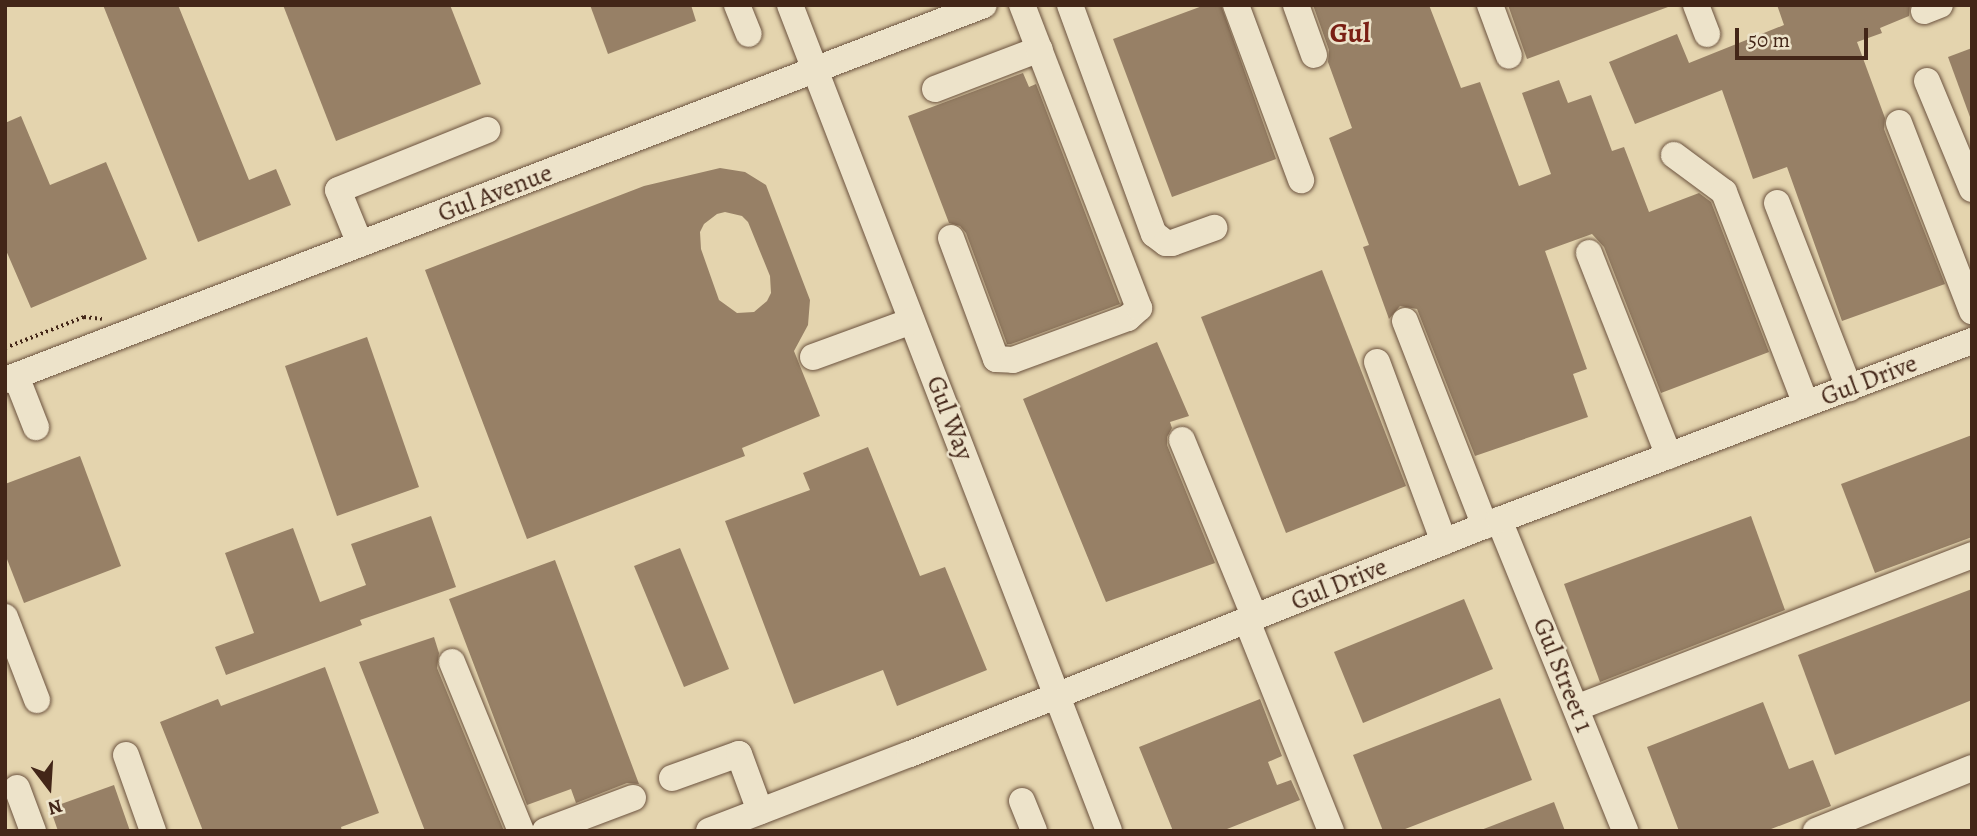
<!DOCTYPE html>
<style>
body{margin:0}
#map{position:relative;width:1977px;height:836px;overflow:hidden;background:#e4d4ae;font-family:Alegreya,serif}
div>[style]{position:absolute}
[style*='--x']{left:calc(var(--x)*1px);top:calc(var(--y)*1px);width:calc(var(--w)*1px);rotate:calc(var(--a)*1deg)}
.building>*{inset:0;background:#978066}
.path>*{height:3.5px;margin-top:-1.75px;transform-origin:0;background:repeating-linear-gradient(90deg,#432618 0 2px,transparent 0 5.5px)}
.roads{filter:drop-shadow(0 0 2px #6b523e) drop-shadow(0 0 2px #6b523e)}
.minor>*{height:26px;margin:-13px;padding:0 13px;transform-origin:13px;border-radius:13px;background:#ede3ca}
span{translate:-50% -50%;white-space:nowrap;text-align:center;line-height:1.15;-webkit-text-stroke:5px #ede3ca;paint-order:stroke}
.street-label{font-size:26px;color:#432618}
.neighbourhood-label{font-size:28px;color:#7a1f14;font-weight:700}
.frame{position:absolute;inset:0;border:7px solid #432618;pointer-events:none}
.north{position:absolute;left:14px;top:752px;width:70px;height:70px;-webkit-text-stroke:5px #ede3ca;paint-order:stroke;rotate:163deg;font-size:19px;font-weight:700;line-height:28px;text-align:center;color:#432618}
.north::after{content:'';display:block;margin:auto;width:24px;height:32px;background:#432618;clip-path:polygon(50% 0,100% 100%,50% 72%,0 100%)}
.scale{position:absolute;left:1735px;top:28px;width:133px;height:32px;box-sizing:border-box;border:4px solid #432618;border-top:0;padding-left:9px;font-size:21px;line-height:24px;white-space:nowrap;color:#432618;-webkit-text-stroke:5px #ede3ca;paint-order:stroke}
</style>
<div id="map">
<div class="building">
<i style="clip-path:polygon(103px 5px,178px 5px,249px 180px,276px 169px,291px 205px,198px 242px)"></i>
<i style="clip-path:polygon(283px 5px,450px 5px,481px 84px,336px 141px)"></i>
<i style="clip-path:polygon(590px 5px,691px 5px,696px 21px,608px 54px)"></i>
<i style="clip-path:polygon(1205px 5px,1221px 5px,1276px 159px,1172px 197px,1113px 39px)"></i>
<i style="clip-path:polygon(1313px 5px,1429px 5px,1461px 88px,1480px 82px,1519px 186px,1551px 174px,1522px 93px,1559px 80px,1568px 103px,1591px 95px,1612px 151px,1624px 147px,1649px 212px,1699px 193px,1711px 202px,1769px 352px,1661px 393px,1604px 247px,1592px 234px,1545px 251px,1587px 369px,1573px 374px,1588px 417px,1475px 456px,1417px 309px,1400px 306px,1389px 319px,1363px 247px,1369px 245px,1329px 138px,1352px 128px,1328px 62px,1329px 50px)"></i>
<i style="clip-path:polygon(1508px 5px,1668px 5px,1668px 7px,1527px 59px)"></i>
<i style="clip-path:polygon(1777px 5px,1910px 5px,1909px 16px,1880px 28px,1882px 33px,1857px 42px,1885px 118px,1884px 129px,1945px 284px,1842px 321px,1787px 167px,1753px 179px,1722px 90px,1635px 124px,1609px 62px,1677px 34px,1689px 63px,1784px 25px)"></i>
<i style="clip-path:polygon(1972px 48px,1972px 117px,1970px 117px,1948px 57px)"></i>
<i style="clip-path:polygon(1023px 73px,1029px 87px,1036px 84px,1120px 304px,1011px 344px,1007px 344px,966px 233px,960px 226px,949px 223px,908px 116px)"></i>
<i style="clip-path:polygon(21px 116px,50px 185px,106px 162px,147px 259px,31px 308px,5px 248px,5px 123px)"></i>
<i style="clip-path:polygon(evenodd,720px 168px,745px 172px,766px 185px,810px 300px,808px 325px,794px 351px,820px 416px,742px 448px,745px 456px,527px 539px,425px 270px,644px 186px,720px 168px,725px 212px,742px 216px,748px 222px,770px 276px,771px 293px,767px 301px,754px 312px,737px 313px,719px 300px,701px 249px,700px 232px,704px 224px,717px 214px,725px 212px)"></i>
<i style="clip-path:polygon(1322px 270px,1406px 486px,1286px 533px,1201px 317px)"></i>
<i style="clip-path:polygon(367px 337px,419px 487px,337px 516px,285px 366px)"></i>
<i style="clip-path:polygon(1157px 342px,1189px 416px,1170px 422px,1172px 428px,1167px 437px,1167px 445px,1215px 563px,1106px 602px,1023px 399px)"></i>
<i style="clip-path:polygon(1972px 435px,1972px 537px,1875px 573px,1841px 484px)"></i>
<i style="clip-path:polygon(868px 447px,920px 576px,945px 567px,987px 670px,897px 706px,883px 670px,794px 704px,725px 521px,810px 490px,803px 473px)"></i>
<i style="clip-path:polygon(80px 456px,121px 566px,24px 603px,5px 554px,5px 484px)"></i>
<i style="clip-path:polygon(431px 516px,456px 587px,360px 620px,362px 625px,226px 675px,215px 647px,254px 633px,225px 553px,293px 528px,320px 602px,366px 585px,351px 544px)"></i>
<i style="clip-path:polygon(1751px 516px,1785px 610px,1600px 682px,1564px 584px)"></i>
<i style="clip-path:polygon(680px 548px,729px 669px,684px 687px,634px 566px)"></i>
<i style="clip-path:polygon(555px 560px,639px 784px,627px 783px,576px 803px,571px 789px,527px 805px,449px 599px)"></i>
<i style="clip-path:polygon(1972px 589px,1972px 700px,1835px 755px,1798px 655px)"></i>
<i style="clip-path:polygon(1464px 599px,1493px 669px,1363px 723px,1334px 652px)"></i>
<i style="clip-path:polygon(434px 637px,439px 653px,437px 668px,504px 831px,425px 831px,359px 662px)"></i>
<i style="clip-path:polygon(325px 667px,379px 813px,341px 827px,342px 831px,203px 831px,160px 722px,218px 699px,221px 706px)"></i>
<i style="clip-path:polygon(1500px 698px,1532px 780px,1400px 831px,1383px 831px,1353px 755px)"></i>
<i style="clip-path:polygon(1260px 699px,1282px 756px,1268px 762px,1277px 785px,1291px 780px,1300px 800px,1222px 831px,1173px 831px,1139px 747px)"></i>
<i style="clip-path:polygon(1763px 702px,1789px 769px,1813px 760px,1831px 806px,1766px 831px,1679px 831px,1647px 747px)"></i>
<i style="clip-path:polygon(114px 785px,130px 831px,58px 831px,50px 808px)"></i>
<i style="clip-path:polygon(1554px 802px,1565px 831px,1481px 831px,1481px 830px)"></i>
</div>
<div class="path">
<i style="--x:5;--y:348;--w:85;--a:-21.4"></i>
<i style="--x:84;--y:317;--w:18;--a:6"></i>
</div>
<div class="roads">
<div class="minor">
<i style="--x:737;--y:5;--w:31;--a:68"></i>
<i style="--x:790;--y:5;--w:885;--a:68.88"></i>
<i style="--x:1070;--y:5;--w:244;--a:69.9"></i>
<i style="--x:1154;--y:234;--w:15;--a:37"></i>
<i style="--x:1166;--y:243;--w:6;--a:0"></i>
<i style="--x:1172;--y:243;--w:45;--a:-19.7"></i>
<i style="--x:1236;--y:5;--w:187;--a:69.6"></i>
<i style="--x:1296;--y:5;--w:53;--a:70.2"></i>
<i style="--x:1490;--y:5;--w:54;--a:69.6"></i>
<i style="--x:1696;--y:5;--w:31;--a:69"></i>
<i style="--x:1924;--y:11;--w:17;--a:-21"></i>
<i style="--x:1927;--y:81;--w:117;--a:67.4"></i>
<i style="--x:935;--y:89;--w:112;--a:-20.9"></i>
<i style="--x:1899;--y:123;--w:202;--a:68.8"></i>
<i style="--x:1674;--y:155;--w:62;--a:36.5"></i>
<i style="--x:1724;--y:192;--w:227;--a:68.9"></i>
<i style="--x:1777;--y:203;--w:199;--a:68.7"></i>
<i style="--x:951;--y:238;--w:129;--a:69.6"></i>
<i style="--x:996;--y:359;--w:17;--a:3"></i>
<i style="--x:1013;--y:360;--w:122;--a:-20.1"></i>
<i style="--x:1128;--y:318;--w:15;--a:-42"></i>
<i style="--x:1139;--y:308;--w:325;--a:-111.1"></i>
<i style="--x:360;--y:244;--w:58;--a:-112.2"></i>
<i style="--x:338;--y:190;--w:161;--a:-21.9"></i>
<i style="--x:1589;--y:253;--w:218;--a:68.5"></i>
<i style="--x:1405;--y:321;--w:220;--a:68.7"></i>
<i style="--x:813;--y:357;--w:105;--a:-20"></i>
<i style="--x:1377;--y:362;--w:192;--a:69.6"></i>
<i style="--x:16;--y:376;--w:55;--a:68.6"></i>
<i style="--x:5;--y:380;--w:1048;--a:-20.96"></i>
<i style="--x:1182;--y:440;--w:192;--a:67.7"></i>
<i style="--x:1499;--y:520;--w:336;--a:67.9"></i>
<i style="--x:5;--y:617;--w:89;--a:68.9"></i>
<i style="--x:1247;--y:621;--w:226;--a:68.2"></i>
<i style="--x:452;--y:662;--w:183;--a:67.8"></i>
<i style="--x:1576;--y:708;--w:425;--a:-21.1"></i>
<i style="--x:126;--y:755;--w:81;--a:70.4"></i>
<i style="--x:672;--y:778;--w:71;--a:-19.7"></i>
<i style="--x:739;--y:754;--w:61;--a:69.8"></i>
<i style="--x:17;--y:788;--w:46;--a:69.6"></i>
<i style="--x:1022;--y:801;--w:32;--a:68"></i>
<i style="--x:545;--y:831;--w:94;--a:-20.6"></i>
<i style="--x:709;--y:831;--w:215;--a:-21"></i>
<i style="--x:910;--y:754;--w:634;--a:-21.67"></i>
<i style="--x:1499;--y:520;--w:506;--a:-20.73"></i>
<i style="--x:1816;--y:831;--w:168;--a:-22"></i>
</div>
</div>
<div class="street-label">
<span style="left:495px;top:193px;rotate:-21deg">Gul Avenue</span>
<span style="left:1869px;top:380px;rotate:-21deg">Gul Drive</span>
<span style="left:950px;top:418px;rotate:69deg">Gul Way</span>
<span style="left:1339px;top:584px;rotate:-22deg">Gul Drive</span>
<span style="left:1563px;top:675px;rotate:68deg">Gul Street 1</span>
</div>
<div class="neighbourhood-label">
<span style="left:1350px;top:33px">Gul</span>
</div>
<div class="frame"></div>
<div class="north">N</div>
<div class="scale">50 m</div>
</div>
